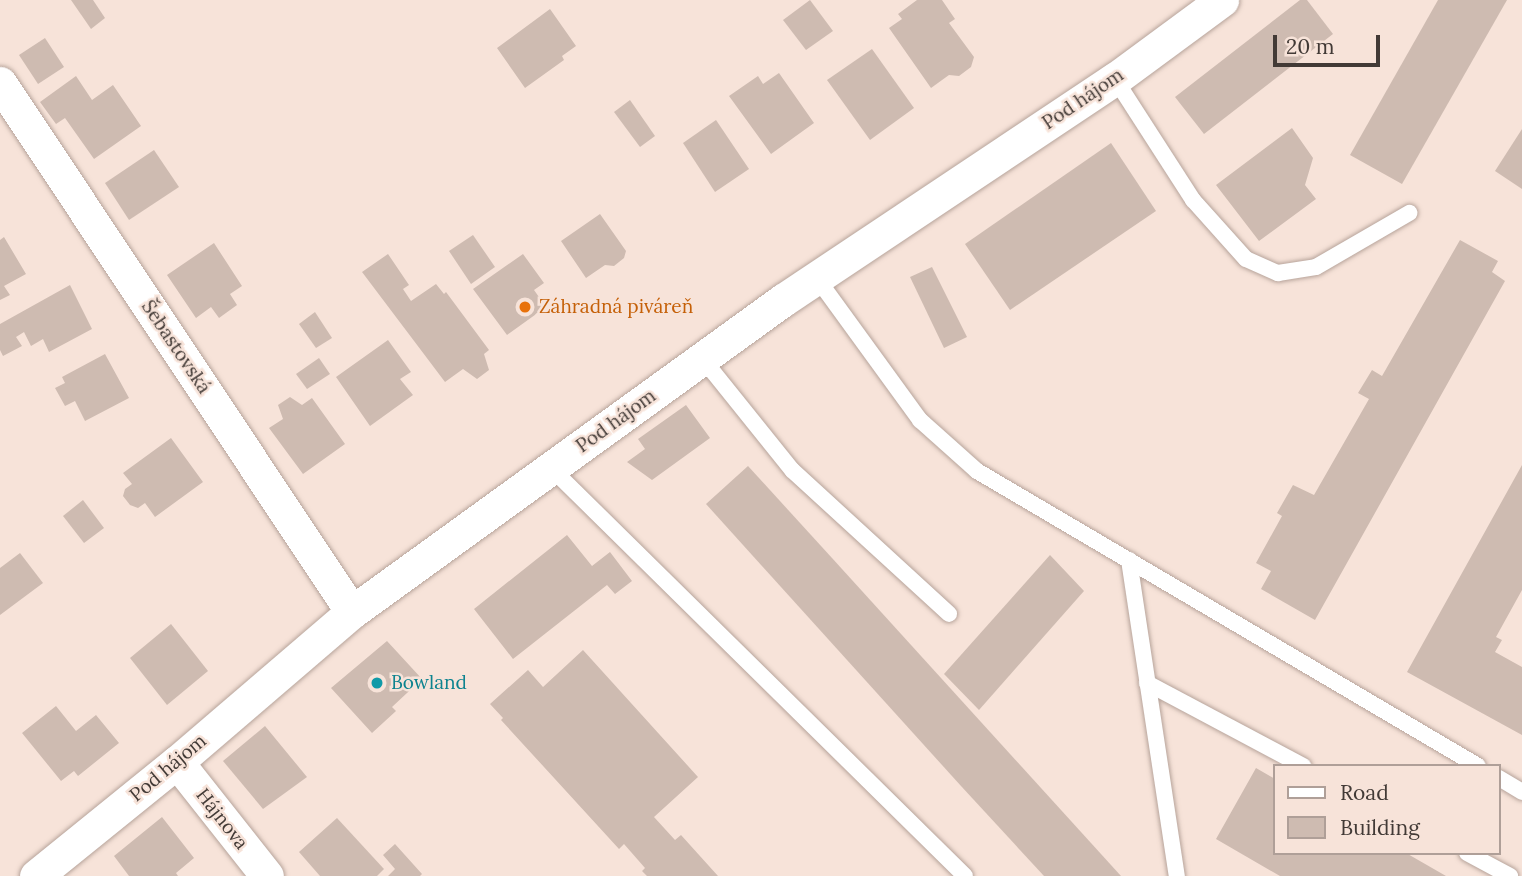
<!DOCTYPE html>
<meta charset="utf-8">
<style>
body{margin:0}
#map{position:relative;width:1522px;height:876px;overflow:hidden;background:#f7e3d9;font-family:Lora,serif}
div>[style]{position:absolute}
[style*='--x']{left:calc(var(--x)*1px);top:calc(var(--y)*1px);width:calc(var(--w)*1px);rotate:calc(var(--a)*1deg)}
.building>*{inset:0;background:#cebbb1}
.roads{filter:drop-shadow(0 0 2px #b7a49b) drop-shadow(0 0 2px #b7a49b)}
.lane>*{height:16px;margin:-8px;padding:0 8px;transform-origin:8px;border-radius:8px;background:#fff}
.street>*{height:33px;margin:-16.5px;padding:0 16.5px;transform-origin:16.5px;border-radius:16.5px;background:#fff}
.dots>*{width:19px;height:19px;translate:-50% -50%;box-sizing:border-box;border:4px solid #f7e3d9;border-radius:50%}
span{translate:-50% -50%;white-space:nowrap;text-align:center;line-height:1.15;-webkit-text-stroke:5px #f7e3d9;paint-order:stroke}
.street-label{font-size:19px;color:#423a36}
.food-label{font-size:19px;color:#c56008}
.left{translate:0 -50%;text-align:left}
.culture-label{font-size:19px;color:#0d838f}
.legend{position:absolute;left:1273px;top:764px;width:228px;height:91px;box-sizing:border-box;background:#f7e3d9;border:2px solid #af9f98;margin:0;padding:9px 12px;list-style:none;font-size:21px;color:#423a36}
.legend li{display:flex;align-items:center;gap:14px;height:35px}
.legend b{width:35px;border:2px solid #af9f98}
.scale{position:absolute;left:1273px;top:35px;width:107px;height:32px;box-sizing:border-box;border:4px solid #423a36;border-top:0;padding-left:9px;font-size:21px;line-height:24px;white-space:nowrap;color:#423a36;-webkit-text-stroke:5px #f7e3d9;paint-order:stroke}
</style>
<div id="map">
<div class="building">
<i style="clip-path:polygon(71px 0,93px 0,105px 18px,91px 29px)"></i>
<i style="clip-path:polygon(810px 0,833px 31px,806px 50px,783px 20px)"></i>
<i style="clip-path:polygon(917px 0,942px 0,955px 19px,949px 23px,974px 57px,971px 67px,959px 76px,949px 75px,931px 88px,889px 28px,902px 19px,898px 14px)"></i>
<i style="clip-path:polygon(1300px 0,1307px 0,1333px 34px,1204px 134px,1175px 97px)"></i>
<i style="clip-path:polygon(1438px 0,1507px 0,1402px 184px,1350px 155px)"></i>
<i style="clip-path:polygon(550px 9px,576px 46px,562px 56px,564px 60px,525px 88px,497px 48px)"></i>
<i style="clip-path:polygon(45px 38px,64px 67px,38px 84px,19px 55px)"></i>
<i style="clip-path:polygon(872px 49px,914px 108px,870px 140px,827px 80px)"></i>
<i style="clip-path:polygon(779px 73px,814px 123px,771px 154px,729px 96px,758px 76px,763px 84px)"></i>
<i style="clip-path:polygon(76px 76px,92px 100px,113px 85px,141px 126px,94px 159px,65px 118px,56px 124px,40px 102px)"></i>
<i style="clip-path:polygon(630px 100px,655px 136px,640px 147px,614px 112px)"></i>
<i style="clip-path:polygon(716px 120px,749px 169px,715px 192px,683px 143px)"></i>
<i style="clip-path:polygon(1292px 128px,1313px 158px,1305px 185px,1316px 199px,1259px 241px,1216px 185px)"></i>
<i style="clip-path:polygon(1522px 129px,1522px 189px,1495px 171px)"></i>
<i style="clip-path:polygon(1111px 143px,1156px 211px,1010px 310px,965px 244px)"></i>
<i style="clip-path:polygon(154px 150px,179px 187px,129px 220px,105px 183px)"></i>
<i style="clip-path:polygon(600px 214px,626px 251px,624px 258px,614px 266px,605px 265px,586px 278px,561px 241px)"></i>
<i style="clip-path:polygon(473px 235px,495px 267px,471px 284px,449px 251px)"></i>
<i style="clip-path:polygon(4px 237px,26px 274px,4px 286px,10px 295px,0 300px,0 240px)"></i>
<i style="clip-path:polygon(1460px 240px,1498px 261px,1492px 272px,1505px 281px,1315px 620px,1261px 589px,1271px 571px,1256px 563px,1282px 516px,1277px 513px,1293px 485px,1314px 495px,1369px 399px,1358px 393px,1372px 370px,1382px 376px)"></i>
<i style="clip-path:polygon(214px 243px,242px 286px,230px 294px,237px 305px,219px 318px,211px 307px,196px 318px,167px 275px)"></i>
<i style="clip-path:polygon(388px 254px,409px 285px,403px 289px,411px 301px,436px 284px,444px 294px,446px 292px,489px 350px,484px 354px,489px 370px,477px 379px,463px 369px,445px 382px,362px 272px)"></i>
<i style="clip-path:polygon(523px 254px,544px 283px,534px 290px,546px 307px,507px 335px,473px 289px)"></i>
<i style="clip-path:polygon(932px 267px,967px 337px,944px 348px,910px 277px)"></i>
<i style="clip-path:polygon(70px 285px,92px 329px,49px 352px,43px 339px,31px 346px,24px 332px,16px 337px,22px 346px,3px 356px,0 350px,0 324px)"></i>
<i style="clip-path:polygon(315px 312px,332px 338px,316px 348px,299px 324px)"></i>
<i style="clip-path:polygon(388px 340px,411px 372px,400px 379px,413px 395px,370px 426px,336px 377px)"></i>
<i style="clip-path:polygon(105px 354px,129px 398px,85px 421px,75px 401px,65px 406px,55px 388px,65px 383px,62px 377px)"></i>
<i style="clip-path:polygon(319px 358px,330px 374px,307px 389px,296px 374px)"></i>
<i style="clip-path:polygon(290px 397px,302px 405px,312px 398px,345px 444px,303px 474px,269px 428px,283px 419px,278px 405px)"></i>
<i style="clip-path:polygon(686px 405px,710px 438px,652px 480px,627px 462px,645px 449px,638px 439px)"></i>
<i style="clip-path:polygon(171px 438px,203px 482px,155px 517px,145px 503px,138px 508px,130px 505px,123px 496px,125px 489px,132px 484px,123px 473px)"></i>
<i style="clip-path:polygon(1522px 465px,1522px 590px,1496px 637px,1502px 640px,1495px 652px,1522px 667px,1522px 735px,1407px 672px)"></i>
<i style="clip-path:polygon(748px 466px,832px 558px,1121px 876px,1044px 876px,961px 786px,706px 504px)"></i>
<i style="clip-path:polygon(83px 500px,104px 528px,84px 543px,63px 516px)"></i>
<i style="clip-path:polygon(567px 535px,592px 566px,610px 552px,632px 581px,615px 594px,607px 585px,513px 659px,474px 609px)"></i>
<i style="clip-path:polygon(20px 553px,43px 583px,0 615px,0 568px)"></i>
<i style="clip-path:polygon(1050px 555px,1084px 591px,979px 710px,944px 674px)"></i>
<i style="clip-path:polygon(171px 624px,208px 671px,167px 705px,130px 658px)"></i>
<i style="clip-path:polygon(387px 641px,422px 679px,392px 707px,396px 711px,372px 733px,331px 688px)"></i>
<i style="clip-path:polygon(583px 650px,698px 777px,654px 817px,675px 840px,681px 835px,718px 876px,647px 876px,642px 871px,645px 868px,624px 844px,619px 849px,501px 720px,503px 718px,490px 704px,528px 670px,543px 687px)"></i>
<i style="clip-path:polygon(56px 706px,76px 731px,96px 715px,119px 743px,78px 776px,74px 771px,61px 781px,22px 733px)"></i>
<i style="clip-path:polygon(265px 726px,307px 777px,263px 809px,223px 761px)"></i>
<i style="clip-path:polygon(1256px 768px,1275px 779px,1275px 853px,1406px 853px,1446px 876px,1280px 876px,1216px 839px)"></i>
<i style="clip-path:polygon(162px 817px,194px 858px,176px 873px,178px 876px,129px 876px,114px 856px)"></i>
<i style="clip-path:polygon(337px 818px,384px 869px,377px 876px,320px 876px,299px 852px)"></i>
<i style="clip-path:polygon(395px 844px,422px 874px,420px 876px,388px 876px,395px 869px,383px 855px)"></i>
</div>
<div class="roads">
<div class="lane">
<i style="--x:1115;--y:79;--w:144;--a:57.2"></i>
<i style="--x:1193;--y:200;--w:79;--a:48.1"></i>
<i style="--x:1246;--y:259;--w:35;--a:24"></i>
<i style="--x:1278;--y:273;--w:38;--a:-9"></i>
<i style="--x:1316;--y:267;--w:108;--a:-30.1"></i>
<i style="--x:816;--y:277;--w:177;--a:54"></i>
<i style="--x:920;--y:420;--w:76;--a:41.8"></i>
<i style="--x:977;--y:471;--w:581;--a:30.49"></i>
<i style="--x:702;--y:358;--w:144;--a:51.2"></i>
<i style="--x:792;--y:470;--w:213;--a:42.5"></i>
<i style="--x:551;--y:468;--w:581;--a:44.58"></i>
<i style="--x:1129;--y:560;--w:320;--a:81.4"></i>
<i style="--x:1147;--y:683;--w:177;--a:28"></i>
<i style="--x:1499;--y:778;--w:27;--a:31"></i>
<i style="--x:1467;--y:853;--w:49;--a:28.1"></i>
</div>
<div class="street">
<i style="--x:0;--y:83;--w:635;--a:56.36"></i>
<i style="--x:177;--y:762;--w:145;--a:51.7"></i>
<i style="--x:36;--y:876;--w:181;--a:-39"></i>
<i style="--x:177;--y:762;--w:230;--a:-40.6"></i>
<i style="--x:352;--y:612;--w:532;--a:-35.9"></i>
<i style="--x:783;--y:300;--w:399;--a:-33.7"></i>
<i style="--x:1115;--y:79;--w:133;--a:-36.4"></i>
</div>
</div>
<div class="dots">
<i style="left:525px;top:307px;background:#e8710a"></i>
<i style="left:377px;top:683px;background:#0f9aa8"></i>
</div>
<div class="street-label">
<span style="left:1083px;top:99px;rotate:-34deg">Pod hájom</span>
<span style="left:176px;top:347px;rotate:56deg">Šebastovská</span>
<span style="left:616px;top:421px;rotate:-36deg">Pod hájom</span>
<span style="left:168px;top:768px;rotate:-40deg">Pod hájom</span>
<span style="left:222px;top:819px;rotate:52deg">Hájnova</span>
</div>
<div class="food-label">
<span class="left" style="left:539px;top:307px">Záhradná piváreň</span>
</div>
<div class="culture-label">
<span class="left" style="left:391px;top:683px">Bowland</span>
</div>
<ul class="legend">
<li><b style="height:9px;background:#fff"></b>Road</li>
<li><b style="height:19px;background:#cebbb1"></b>Building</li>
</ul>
<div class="scale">20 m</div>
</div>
